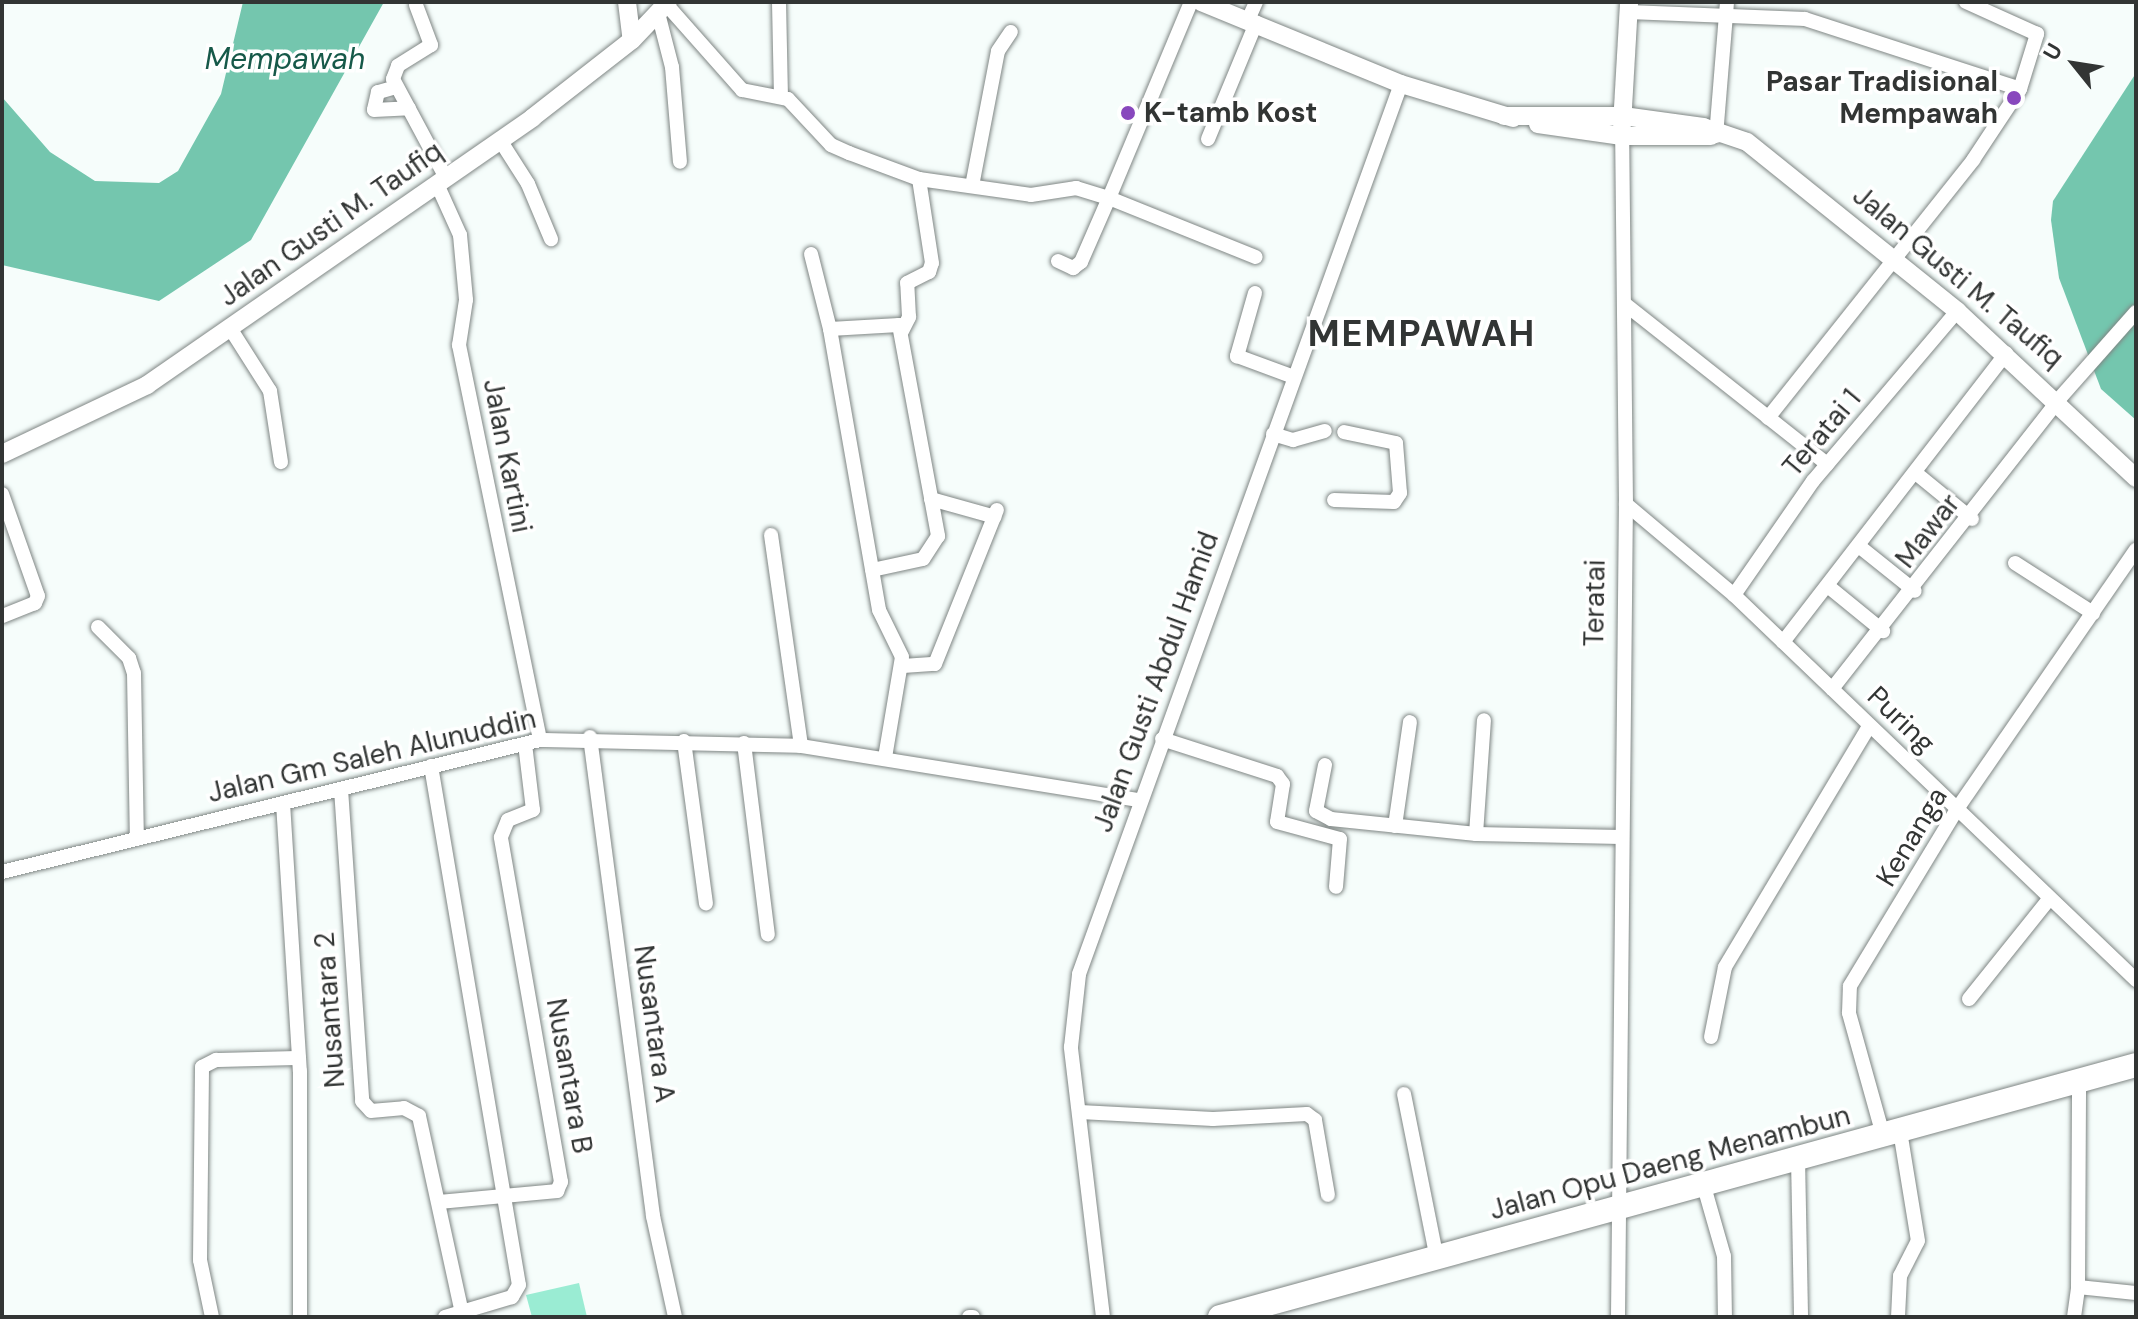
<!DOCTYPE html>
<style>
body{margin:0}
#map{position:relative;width:2138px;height:1319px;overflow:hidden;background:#f6fdfb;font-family:"DM Sans",sans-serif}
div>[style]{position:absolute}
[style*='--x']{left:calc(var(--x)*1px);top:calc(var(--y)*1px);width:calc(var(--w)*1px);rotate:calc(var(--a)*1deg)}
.water>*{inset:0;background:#74c6ae}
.building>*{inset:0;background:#9aecd3}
.roads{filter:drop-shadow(0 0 2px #7f8684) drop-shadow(0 0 2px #7f8684)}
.street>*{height:14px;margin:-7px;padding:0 7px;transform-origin:7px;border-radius:7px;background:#fff}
.secondary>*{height:18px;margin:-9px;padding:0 9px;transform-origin:9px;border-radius:9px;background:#fff}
.highway>*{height:24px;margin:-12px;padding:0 12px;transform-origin:12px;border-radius:12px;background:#fff}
.dots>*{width:22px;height:22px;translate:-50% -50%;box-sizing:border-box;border:4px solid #fff;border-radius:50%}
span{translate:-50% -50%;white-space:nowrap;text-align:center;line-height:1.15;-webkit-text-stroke:7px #fff;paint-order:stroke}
.poi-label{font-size:28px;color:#323534;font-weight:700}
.right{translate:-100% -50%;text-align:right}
.left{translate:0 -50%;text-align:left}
.street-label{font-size:28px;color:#323534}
.water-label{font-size:30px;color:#165949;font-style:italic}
.district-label{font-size:36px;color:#323534;font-weight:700;letter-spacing:2px}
.frame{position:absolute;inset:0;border:4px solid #323534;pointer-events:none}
.north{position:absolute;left:2034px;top:24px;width:80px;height:80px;-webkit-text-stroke:6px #fff;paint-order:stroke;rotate:300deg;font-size:22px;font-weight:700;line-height:32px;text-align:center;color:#323534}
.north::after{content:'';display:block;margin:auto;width:28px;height:36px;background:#323534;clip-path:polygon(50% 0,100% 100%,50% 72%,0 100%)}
</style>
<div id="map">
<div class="water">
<i style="clip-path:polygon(243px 2px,384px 2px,251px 240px,159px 301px,2px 265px,2px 97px,50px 152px,95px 181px,159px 183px,178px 171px,221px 94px)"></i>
<i style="clip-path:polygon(2136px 73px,2136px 420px,2101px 389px,2059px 278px,2051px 220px,2053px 201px)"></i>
</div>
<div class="building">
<i style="clip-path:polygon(579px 1283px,587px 1317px,532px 1317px,526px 1295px)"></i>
</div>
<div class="roads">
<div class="street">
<i style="--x:779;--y:2;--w:93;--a:88.8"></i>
<i style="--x:666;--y:4;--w:115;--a:48.5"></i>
<i style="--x:742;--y:90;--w:47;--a:11.1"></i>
<i style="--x:788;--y:99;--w:63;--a:46.9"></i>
<i style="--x:831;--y:145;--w:20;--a:24"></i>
<i style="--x:849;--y:153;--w:75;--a:20.4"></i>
<i style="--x:919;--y:179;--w:113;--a:8.1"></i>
<i style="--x:1031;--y:195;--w:46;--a:-8.8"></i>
<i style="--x:1076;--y:188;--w:34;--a:17"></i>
<i style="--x:1109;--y:198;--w:212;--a:-67.3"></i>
<i style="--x:416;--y:5;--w:43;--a:69.4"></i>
<i style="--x:431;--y:45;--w:39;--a:148"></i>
<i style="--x:398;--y:66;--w:14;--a:111"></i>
<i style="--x:393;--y:79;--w:112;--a:61.8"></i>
<i style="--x:1629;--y:12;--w:176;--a:2.3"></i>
<i style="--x:1805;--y:19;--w:226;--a:18"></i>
<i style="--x:658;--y:13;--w:56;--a:75.5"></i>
<i style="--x:672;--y:67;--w:95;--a:85.2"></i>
<i style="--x:1248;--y:20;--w:20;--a:-66"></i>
<i style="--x:396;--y:87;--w:19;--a:164"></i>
<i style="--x:378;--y:92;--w:18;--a:103"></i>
<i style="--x:374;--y:110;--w:35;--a:-3"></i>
<i style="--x:1716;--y:136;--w:134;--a:-85.3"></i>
<i style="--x:1208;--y:139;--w:126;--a:-67.5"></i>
<i style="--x:500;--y:140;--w:52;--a:57.5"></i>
<i style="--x:528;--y:184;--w:60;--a:67.3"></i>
<i style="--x:437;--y:184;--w:56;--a:65.7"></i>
<i style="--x:460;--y:235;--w:65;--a:84.7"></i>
<i style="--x:466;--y:300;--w:46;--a:98.8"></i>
<i style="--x:459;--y:345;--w:403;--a:78.4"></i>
<i style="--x:972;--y:186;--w:137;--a:-79.1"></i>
<i style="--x:998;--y:51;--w:23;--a:-56"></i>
<i style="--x:811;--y:254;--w:77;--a:75.8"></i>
<i style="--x:830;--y:329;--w:285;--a:80.1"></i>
<i style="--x:879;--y:610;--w:52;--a:63.9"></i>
<i style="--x:902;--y:657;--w:102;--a:99.6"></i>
<i style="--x:1058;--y:261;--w:17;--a:25"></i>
<i style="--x:1073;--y:268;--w:10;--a:-37"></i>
<i style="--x:1081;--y:262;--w:70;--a:-66.4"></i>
<i style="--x:1109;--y:198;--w:158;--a:21.9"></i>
<i style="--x:1255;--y:293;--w:66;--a:105.9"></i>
<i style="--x:1237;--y:356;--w:61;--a:20.2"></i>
<i style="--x:1625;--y:304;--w:258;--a:38.4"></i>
<i style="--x:230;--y:328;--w:75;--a:57.6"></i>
<i style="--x:270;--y:391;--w:72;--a:81.2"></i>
<i style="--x:830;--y:329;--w:69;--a:-3.3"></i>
<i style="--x:899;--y:325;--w:215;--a:79.5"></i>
<i style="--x:938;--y:536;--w:27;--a:123"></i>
<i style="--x:923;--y:559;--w:52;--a:167.8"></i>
<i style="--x:902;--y:331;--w:16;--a:-63"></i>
<i style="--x:909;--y:317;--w:34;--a:-93"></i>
<i style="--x:907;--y:283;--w:25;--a:-27"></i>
<i style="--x:929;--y:272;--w:9;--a:-72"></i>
<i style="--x:932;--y:263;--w:85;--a:-98.8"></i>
<i style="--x:1768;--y:418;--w:330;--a:-51.5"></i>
<i style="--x:1973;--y:160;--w:85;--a:-56.5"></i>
<i style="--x:2020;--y:89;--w:58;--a:-72.8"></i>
<i style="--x:2037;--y:34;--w:78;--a:-155.7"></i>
<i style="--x:1273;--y:434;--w:21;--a:17"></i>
<i style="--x:1293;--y:440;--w:33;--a:-16"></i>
<i style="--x:1917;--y:474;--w:71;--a:39.3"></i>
<i style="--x:2;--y:494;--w:108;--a:70.6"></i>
<i style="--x:38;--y:596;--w:8;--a:113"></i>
<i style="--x:35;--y:603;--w:35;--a:158"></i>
<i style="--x:931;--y:499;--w:66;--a:15.7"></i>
<i style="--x:1334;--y:500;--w:60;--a:1.9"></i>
<i style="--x:1394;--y:502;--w:11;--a:-56"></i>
<i style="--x:1400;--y:493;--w:50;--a:-94.6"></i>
<i style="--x:1396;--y:443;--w:53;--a:-168.1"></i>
<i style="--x:1626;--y:504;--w:141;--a:40.1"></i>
<i style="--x:1734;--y:595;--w:557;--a:43.76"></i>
<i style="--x:771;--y:535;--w:213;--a:81.9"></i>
<i style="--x:1860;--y:547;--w:70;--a:38.7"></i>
<i style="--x:2015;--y:563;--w:93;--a:32.7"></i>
<i style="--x:1829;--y:587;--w:70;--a:39.2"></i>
<i style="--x:1734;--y:595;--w:139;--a:-55.3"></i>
<i style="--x:1813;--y:481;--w:223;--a:-49.7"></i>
<i style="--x:98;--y:627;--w:44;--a:45"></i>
<i style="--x:129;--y:658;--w:16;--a:72"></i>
<i style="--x:134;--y:673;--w:166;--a:89"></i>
<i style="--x:1783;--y:642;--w:365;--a:-52.3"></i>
<i style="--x:903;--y:666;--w:32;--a:-4"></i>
<i style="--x:935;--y:664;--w:166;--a:-68.1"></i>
<i style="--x:1832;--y:689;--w:368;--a:-51.9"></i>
<i style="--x:2059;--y:399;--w:116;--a:-48.5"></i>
<i style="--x:590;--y:737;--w:483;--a:82.5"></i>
<i style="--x:653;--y:1216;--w:103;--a:77.7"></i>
<i style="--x:1162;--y:739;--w:121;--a:17.8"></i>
<i style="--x:1277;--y:776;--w:10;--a:53"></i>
<i style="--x:1283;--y:784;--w:38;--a:99"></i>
<i style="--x:1277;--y:822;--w:65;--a:15.1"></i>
<i style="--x:1340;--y:839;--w:48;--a:94.8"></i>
<i style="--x:684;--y:741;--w:164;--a:82.3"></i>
<i style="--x:744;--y:743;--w:193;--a:82.9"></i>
<i style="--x:1325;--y:765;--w:47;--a:101.1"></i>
<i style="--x:1316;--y:811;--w:17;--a:28"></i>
<i style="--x:1331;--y:819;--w:146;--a:5.9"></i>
<i style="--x:1476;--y:834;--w:145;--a:1.2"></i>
<i style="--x:431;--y:766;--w:526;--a:80.38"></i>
<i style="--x:519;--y:1285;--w:14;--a:120"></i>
<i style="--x:512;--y:1297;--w:70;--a:163.4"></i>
<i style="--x:341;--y:789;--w:313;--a:86.1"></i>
<i style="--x:362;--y:1101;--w:13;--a:48"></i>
<i style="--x:371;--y:1111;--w:33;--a:-5"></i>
<i style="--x:404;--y:1108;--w:17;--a:28"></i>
<i style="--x:419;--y:1116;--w:206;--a:77.7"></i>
<i style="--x:283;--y:803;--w:269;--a:86.4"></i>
<i style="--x:300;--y:1071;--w:246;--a:90"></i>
<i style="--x:1395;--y:826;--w:105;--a:-81.8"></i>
<i style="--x:1476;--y:834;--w:114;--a:-86"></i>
<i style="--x:2;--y:872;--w:554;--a:-13.79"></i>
<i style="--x:540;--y:740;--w:261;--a:1.3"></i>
<i style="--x:801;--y:746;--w:343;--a:9.1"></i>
<i style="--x:1969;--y:999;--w:129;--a:-51.3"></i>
<i style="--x:1711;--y:1037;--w:71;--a:-78.7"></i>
<i style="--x:1725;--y:967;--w:281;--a:-59.1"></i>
<i style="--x:1404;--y:1094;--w:168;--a:78.7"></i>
<i style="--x:1080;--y:1112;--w:133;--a:3"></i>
<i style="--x:1213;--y:1119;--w:94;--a:-3"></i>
<i style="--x:1307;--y:1114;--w:10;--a:37"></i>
<i style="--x:1315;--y:1120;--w:76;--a:80.2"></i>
<i style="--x:1883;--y:1135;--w:127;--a:-105.6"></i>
<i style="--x:1849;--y:1013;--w:27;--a:-88"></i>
<i style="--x:1850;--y:986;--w:207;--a:-58.8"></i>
<i style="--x:1957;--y:809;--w:315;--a:-55.4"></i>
<i style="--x:1798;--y:1158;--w:159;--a:88.9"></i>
<i style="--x:1703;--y:1183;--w:76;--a:74"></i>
<i style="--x:1724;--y:1256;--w:61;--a:89.1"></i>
<i style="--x:439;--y:1202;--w:119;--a:-5.3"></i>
<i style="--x:557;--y:1191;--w:10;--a:-66"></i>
<i style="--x:561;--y:1182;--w:350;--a:-99.9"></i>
<i style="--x:501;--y:837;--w:18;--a:-68"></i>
<i style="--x:508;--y:820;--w:27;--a:-22"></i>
<i style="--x:533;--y:810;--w:66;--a:-96.9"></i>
<i style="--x:2078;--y:1287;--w:204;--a:-89.7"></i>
<i style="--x:212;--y:1317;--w:58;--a:-101.9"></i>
<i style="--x:200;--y:1260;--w:193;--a:-89.4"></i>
<i style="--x:202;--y:1067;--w:16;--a:-27"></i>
<i style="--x:216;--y:1060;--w:83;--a:-1.4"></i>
<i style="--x:969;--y:1317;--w:4;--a:0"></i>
<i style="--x:1103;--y:1317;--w:272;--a:-96.8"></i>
<i style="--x:1071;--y:1047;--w:73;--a:-83.7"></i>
<i style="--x:1079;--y:974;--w:946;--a:-70.11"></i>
<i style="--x:1618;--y:1317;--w:813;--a:-89.44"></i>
<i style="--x:1626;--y:504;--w:368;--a:-90.6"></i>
<i style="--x:1898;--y:1317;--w:41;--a:-87.2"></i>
<i style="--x:1900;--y:1276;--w:39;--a:-63"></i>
<i style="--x:1918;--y:1241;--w:111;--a:-99.3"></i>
<i style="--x:2074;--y:1317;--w:30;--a:-82"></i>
<i style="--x:2078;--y:1287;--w:58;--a:5.9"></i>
</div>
<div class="secondary">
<i style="--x:627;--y:2;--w:38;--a:83"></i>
<i style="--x:1201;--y:2;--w:216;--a:22.3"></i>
<i style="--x:1401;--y:84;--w:117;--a:16.9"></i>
<i style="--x:1504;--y:116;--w:119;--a:0"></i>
<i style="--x:1623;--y:116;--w:81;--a:7.8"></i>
<i style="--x:1703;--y:127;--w:46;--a:18.8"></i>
<i style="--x:1747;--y:142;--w:270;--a:38.8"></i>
<i style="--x:1957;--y:311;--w:245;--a:43"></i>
<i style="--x:1538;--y:124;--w:85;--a:8.1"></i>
<i style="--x:1622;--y:136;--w:89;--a:0"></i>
<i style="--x:1622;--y:125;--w:123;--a:-86.7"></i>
<i style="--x:2;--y:454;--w:161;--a:-25.4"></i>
<i style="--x:147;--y:385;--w:469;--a:-34.7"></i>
<i style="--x:532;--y:118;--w:127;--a:-38"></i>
<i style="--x:632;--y:40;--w:52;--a:-46.5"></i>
</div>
<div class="highway">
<i style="--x:1220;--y:1317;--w:950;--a:-15.38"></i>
</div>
</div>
<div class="dots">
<i style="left:2014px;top:98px;background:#8848bd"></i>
<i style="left:1128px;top:113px;background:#8848bd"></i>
</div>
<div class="poi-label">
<span class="right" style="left:1998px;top:98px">Pasar Tradisional<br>Mempawah</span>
<span class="left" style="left:1144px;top:113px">K-tamb Kost</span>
</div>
<div class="street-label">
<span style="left:331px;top:224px;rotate:-35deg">Jalan Gusti M. Taufiq</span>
<span style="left:1958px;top:277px;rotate:40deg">Jalan Gusti M. Taufiq</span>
<span style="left:1822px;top:433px;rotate:-50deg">Teratai 1</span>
<span style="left:507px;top:456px;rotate:79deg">Jalan Kartini</span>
<span style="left:1928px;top:531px;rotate:-52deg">Mawar</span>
<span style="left:1595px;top:603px;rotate:-89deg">Teratai</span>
<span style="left:1156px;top:682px;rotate:-70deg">Jalan Gusti Abdul Hamid</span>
<span style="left:1901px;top:720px;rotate:44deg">Puring</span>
<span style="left:372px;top:756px;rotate:-13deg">Jalan Gm Saleh Alunuddin</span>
<span style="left:1912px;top:837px;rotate:-59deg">Kenanga</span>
<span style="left:330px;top:1010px;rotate:-94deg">Nusantara 2</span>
<span style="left:654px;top:1024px;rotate:82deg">Nusantara A</span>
<span style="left:569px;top:1076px;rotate:80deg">Nusantara B</span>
<span style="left:1670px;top:1163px;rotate:-15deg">Jalan Opu Daeng Menambun</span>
</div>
<div class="water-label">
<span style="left:285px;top:59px">Mempawah</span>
</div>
<div class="district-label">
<span style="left:1422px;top:334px">MEMPAWAH</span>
</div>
<div class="frame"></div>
<div class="north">U</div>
</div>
